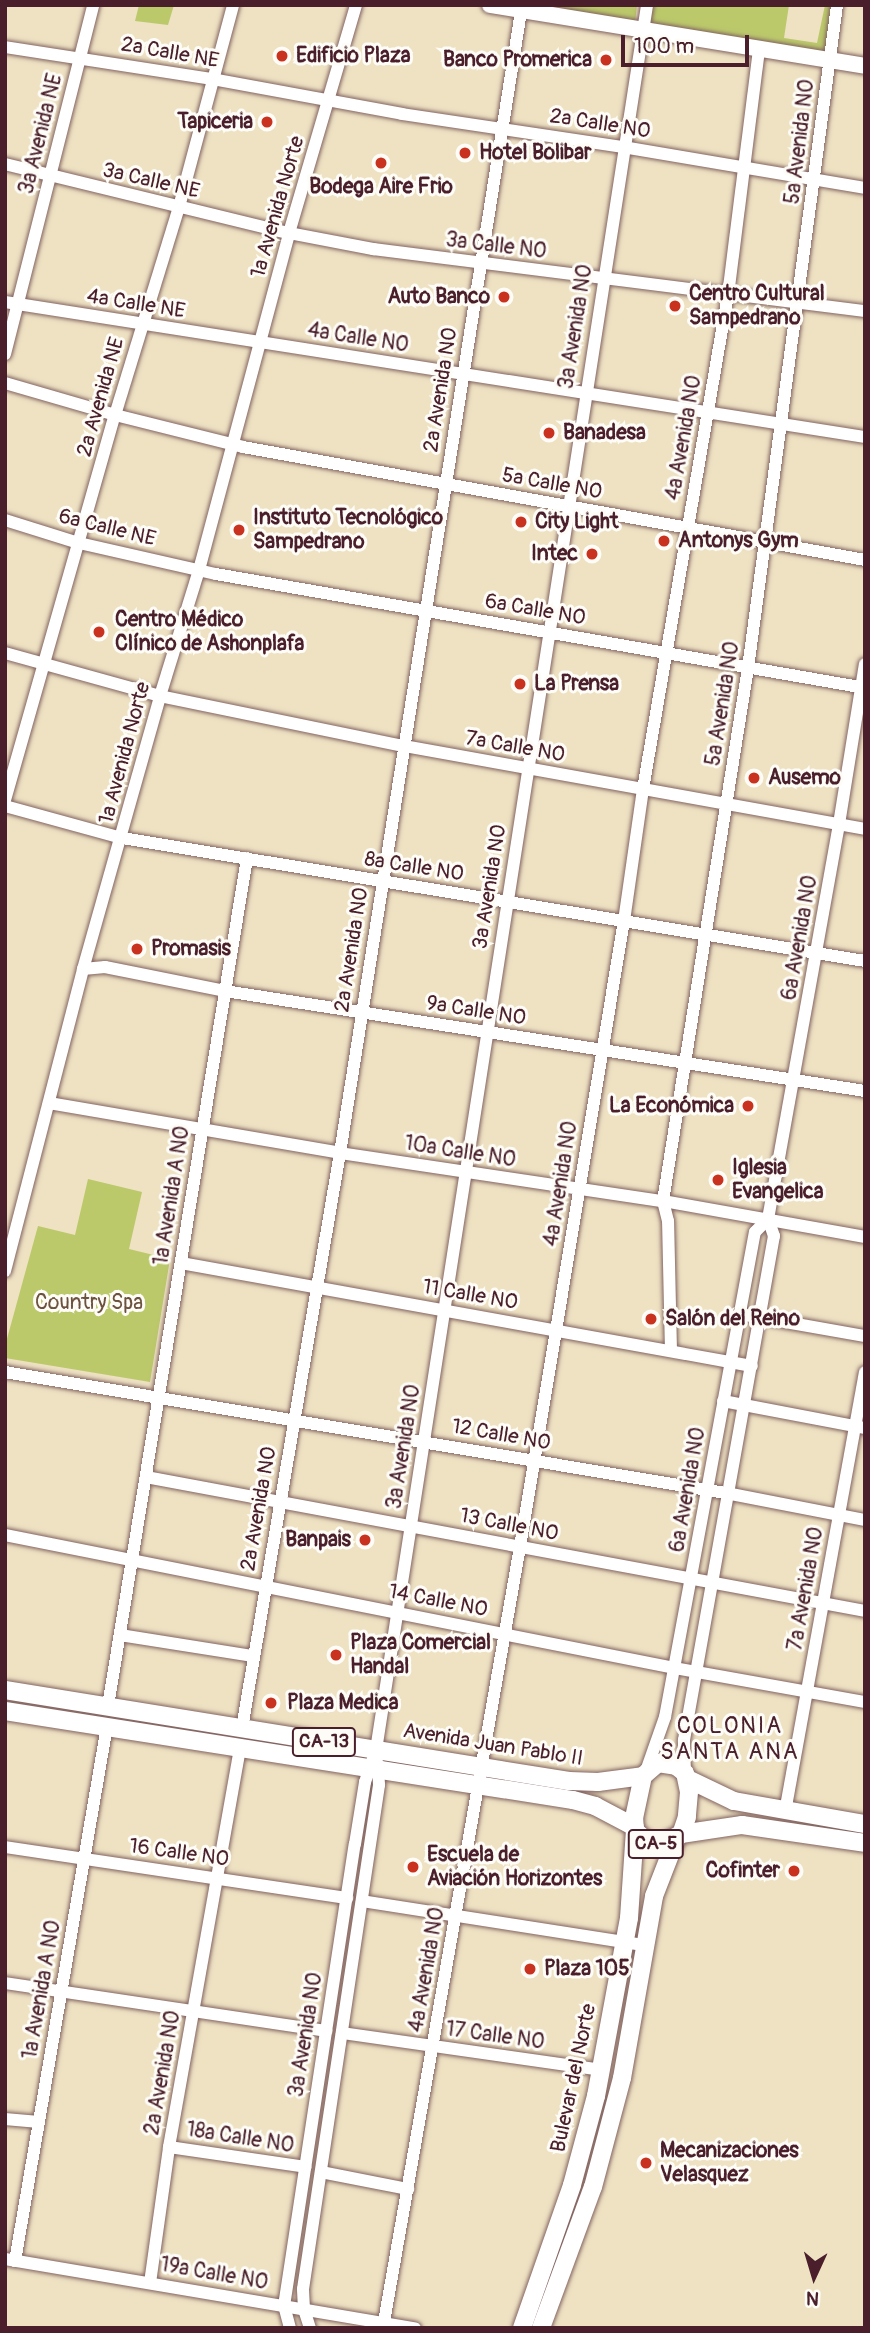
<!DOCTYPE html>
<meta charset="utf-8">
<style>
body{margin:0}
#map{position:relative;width:870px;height:2333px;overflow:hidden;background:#eee2c3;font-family:Pangolin,sans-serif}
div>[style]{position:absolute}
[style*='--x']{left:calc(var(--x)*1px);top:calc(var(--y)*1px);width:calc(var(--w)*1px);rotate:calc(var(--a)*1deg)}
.green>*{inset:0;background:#bbc96b}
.roads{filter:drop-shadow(0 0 2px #836360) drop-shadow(0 0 2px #836360)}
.minor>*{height:12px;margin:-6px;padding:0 6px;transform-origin:6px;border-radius:6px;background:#fff}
.major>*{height:16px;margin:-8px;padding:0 8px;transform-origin:8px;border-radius:8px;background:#fff}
.highway>*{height:18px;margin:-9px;padding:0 9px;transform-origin:9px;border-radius:9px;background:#fff}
.dots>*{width:19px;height:19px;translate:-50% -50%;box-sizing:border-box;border:4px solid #fdfcf7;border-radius:50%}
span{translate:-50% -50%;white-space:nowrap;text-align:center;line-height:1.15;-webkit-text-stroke:6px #fdfcf7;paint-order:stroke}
.shield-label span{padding:2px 5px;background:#fdfcf7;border:2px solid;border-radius:5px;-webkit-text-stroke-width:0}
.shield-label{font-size:19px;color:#4a1f2b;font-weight:700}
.street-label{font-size:21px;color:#4a1f2b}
.poi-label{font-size:21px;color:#4a1f2b;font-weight:700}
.left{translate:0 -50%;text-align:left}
.right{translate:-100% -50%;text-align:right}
.park-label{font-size:21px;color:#6c523e}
.neighbourhood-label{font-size:23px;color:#4a1f2b;letter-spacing:2px}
.frame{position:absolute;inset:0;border:7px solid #4a1f2b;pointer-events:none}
.north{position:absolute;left:779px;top:2242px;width:70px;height:70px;-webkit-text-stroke:5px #fdfcf7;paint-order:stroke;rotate:184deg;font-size:19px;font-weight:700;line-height:28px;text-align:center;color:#4a1f2b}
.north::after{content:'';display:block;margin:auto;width:24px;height:32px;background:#4a1f2b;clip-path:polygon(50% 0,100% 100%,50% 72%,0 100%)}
.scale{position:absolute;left:621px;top:35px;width:128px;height:32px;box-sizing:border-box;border:4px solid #4a1f2b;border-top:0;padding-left:9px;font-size:21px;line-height:24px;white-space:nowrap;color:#4a1f2b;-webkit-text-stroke:5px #fdfcf7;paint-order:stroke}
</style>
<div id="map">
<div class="green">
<i style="clip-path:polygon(139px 5px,174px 5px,168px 25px,135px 21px)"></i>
<i style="clip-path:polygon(527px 5px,622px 7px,637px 5px,635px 23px)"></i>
<i style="clip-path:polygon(649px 5px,789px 5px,784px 38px,817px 43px,825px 5px,832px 5px,826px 53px,646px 24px)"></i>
<i style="clip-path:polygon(88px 1179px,142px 1192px,129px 1249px,170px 1259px,150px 1382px,5px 1358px,5px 1346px,38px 1226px,75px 1235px)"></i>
</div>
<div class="roads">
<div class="minor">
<i style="--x:5;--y:47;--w:209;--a:8.8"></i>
<i style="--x:212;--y:79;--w:193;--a:10.4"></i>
<i style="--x:402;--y:114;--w:223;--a:8.5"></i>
<i style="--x:623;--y:147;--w:245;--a:9.6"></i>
<i style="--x:5;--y:164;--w:292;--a:13.7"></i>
<i style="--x:289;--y:233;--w:86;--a:10.8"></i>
<i style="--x:373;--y:249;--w:496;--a:7.2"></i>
<i style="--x:5;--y:302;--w:871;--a:8.92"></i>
<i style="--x:5;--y:354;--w:360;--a:-75.8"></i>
<i style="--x:5;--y:383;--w:115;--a:16.2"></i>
<i style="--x:115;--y:415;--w:132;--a:14"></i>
<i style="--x:243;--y:447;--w:632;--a:10.3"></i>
<i style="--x:5;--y:520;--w:77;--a:17.3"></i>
<i style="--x:79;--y:543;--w:140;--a:12.8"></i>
<i style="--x:216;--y:574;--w:659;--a:9.96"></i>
<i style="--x:5;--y:653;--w:161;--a:15.5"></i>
<i style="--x:160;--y:696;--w:249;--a:11.6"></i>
<i style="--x:404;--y:746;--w:468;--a:10.2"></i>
<i style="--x:5;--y:800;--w:400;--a:-74.1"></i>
<i style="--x:115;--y:415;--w:218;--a:-72.9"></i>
<i style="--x:179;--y:207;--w:209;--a:-75"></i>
<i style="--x:5;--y:806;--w:121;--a:15.3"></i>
<i style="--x:122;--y:838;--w:753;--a:9.4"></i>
<i style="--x:83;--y:969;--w:22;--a:-5"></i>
<i style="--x:105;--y:967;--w:122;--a:11.3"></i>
<i style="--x:225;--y:991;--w:648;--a:8.88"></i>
<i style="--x:49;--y:1103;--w:295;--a:9.7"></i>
<i style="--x:340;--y:1153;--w:327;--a:8.5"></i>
<i style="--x:663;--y:1201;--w:205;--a:10.1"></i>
<i style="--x:181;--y:1263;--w:580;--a:10.23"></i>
<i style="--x:5;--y:1271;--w:312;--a:-75.5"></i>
<i style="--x:83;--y:969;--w:284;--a:-74.2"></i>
<i style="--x:160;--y:696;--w:132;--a:-72.8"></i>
<i style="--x:199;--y:570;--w:349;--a:-75"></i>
<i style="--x:289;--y:233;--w:238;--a:-73.6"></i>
<i style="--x:740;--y:1314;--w:127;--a:10"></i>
<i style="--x:671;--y:1351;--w:130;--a:-91.3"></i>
<i style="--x:668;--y:1221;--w:21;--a:-104"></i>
<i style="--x:663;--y:1201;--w:540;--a:-80.94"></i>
<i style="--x:748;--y:668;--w:669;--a:-82.35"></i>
<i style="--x:5;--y:1372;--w:731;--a:9.53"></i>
<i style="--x:726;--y:1493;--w:142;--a:11"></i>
<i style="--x:723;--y:1401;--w:145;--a:10.8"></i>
<i style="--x:146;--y:1477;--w:731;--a:10.56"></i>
<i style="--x:5;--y:1535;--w:682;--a:11.24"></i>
<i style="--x:674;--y:1668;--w:194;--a:10.1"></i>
<i style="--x:120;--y:1635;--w:135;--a:9"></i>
<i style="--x:108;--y:1706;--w:859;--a:-80.69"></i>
<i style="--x:242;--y:1728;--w:583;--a:-80.33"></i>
<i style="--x:340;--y:1153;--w:1162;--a:-80.99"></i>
<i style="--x:646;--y:1771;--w:57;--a:-70.6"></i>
<i style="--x:665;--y:1717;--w:493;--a:-79.5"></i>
<i style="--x:755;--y:1232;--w:18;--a:-45"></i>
<i style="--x:685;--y:1773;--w:33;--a:-92"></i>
<i style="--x:684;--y:1740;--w:512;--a:-79.88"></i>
<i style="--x:774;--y:1236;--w:18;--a:-109"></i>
<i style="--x:768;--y:1219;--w:401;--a:-79.8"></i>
<i style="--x:839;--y:824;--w:162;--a:-80.8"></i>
<i style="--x:785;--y:1812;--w:447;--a:-79.7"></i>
<i style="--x:5;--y:1847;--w:346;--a:8.5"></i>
<i style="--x:362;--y:1901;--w:285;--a:8.9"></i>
<i style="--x:5;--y:1983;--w:325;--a:8.5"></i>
<i style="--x:342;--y:2033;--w:262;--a:8.1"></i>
<i style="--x:5;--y:2119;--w:34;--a:5"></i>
<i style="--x:169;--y:2147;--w:138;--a:8.3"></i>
<i style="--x:321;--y:2172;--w:89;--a:11.1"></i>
<i style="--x:5;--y:2259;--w:416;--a:9.6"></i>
<i style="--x:15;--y:2261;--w:543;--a:-80.24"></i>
<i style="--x:150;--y:2283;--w:137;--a:-82"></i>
<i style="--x:169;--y:2147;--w:406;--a:-79.9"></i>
<i style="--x:384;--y:2322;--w:787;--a:-80.05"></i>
<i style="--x:520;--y:1547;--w:635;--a:-80.57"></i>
<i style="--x:624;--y:921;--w:133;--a:-81.8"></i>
<i style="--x:643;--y:789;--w:501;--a:-80.24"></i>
<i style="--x:728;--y:295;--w:248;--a:-82.8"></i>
<i style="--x:290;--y:2328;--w:23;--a:-105"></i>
<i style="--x:284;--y:2306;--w:467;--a:-81.3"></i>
<i style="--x:355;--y:1844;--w:63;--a:-80.8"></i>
<i style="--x:365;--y:1782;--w:34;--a:-71"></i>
<i style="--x:376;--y:1750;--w:1766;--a:-81.17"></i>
<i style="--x:310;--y:2328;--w:20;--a:-108"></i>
<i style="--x:304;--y:2309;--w:20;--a:-93"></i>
<i style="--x:303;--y:2289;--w:510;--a:-81.42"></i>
<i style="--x:379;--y:1785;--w:21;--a:-93"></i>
</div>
<div class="major">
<i style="--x:490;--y:5;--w:380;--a:9.2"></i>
</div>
<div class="highway">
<i style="--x:5;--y:1690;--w:571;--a:9.17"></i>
<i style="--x:569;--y:1781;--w:29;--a:2"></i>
<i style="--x:598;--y:1782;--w:45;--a:-7.6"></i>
<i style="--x:5;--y:1711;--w:575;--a:8.91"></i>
<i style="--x:573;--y:1800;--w:23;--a:15"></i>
<i style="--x:595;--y:1806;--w:45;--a:27.7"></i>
<i style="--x:658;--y:1763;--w:18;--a:9"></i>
<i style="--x:676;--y:1766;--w:11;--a:38"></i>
<i style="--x:685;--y:1773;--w:19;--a:78"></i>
<i style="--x:689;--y:1792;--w:25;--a:95"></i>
<i style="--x:687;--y:1817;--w:18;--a:109"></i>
<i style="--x:681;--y:1834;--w:25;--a:153"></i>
<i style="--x:659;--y:1845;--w:13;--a:-162"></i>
<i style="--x:647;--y:1841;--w:16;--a:-140"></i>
<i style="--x:635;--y:1831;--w:13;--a:-94"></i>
<i style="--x:634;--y:1818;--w:43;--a:-77.9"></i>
<i style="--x:643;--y:1776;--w:20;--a:-41"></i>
<i style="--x:688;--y:1779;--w:51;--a:25.6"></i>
<i style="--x:734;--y:1801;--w:133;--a:10"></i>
<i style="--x:681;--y:1834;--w:62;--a:-8.4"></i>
<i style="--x:742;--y:1825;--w:124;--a:8.3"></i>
<i style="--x:522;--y:2328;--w:151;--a:-70.7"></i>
<i style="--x:572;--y:2185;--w:92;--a:-74.9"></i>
<i style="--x:596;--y:2096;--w:181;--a:-79.5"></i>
<i style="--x:629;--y:1918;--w:87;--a:-86.1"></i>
<i style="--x:541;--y:2328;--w:150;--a:-69.8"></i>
<i style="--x:593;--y:2187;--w:113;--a:-75.1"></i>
<i style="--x:622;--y:2078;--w:185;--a:-80"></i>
<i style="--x:654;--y:1896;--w:63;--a:-68.7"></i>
</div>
</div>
<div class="dots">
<i style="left:282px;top:56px;background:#c8321e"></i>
<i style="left:606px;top:60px;background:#c8321e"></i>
<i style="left:267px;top:122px;background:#c8321e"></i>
<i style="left:465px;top:153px;background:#c8321e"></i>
<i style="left:381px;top:163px;background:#c8321e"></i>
<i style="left:504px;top:297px;background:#c8321e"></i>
<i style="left:675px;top:306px;background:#c8321e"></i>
<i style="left:549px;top:433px;background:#c8321e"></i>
<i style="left:521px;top:522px;background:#c8321e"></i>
<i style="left:239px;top:530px;background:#c8321e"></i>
<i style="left:664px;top:541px;background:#c8321e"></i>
<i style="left:592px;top:554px;background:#c8321e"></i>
<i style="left:99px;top:632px;background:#c8321e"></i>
<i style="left:520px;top:684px;background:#c8321e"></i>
<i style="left:754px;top:778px;background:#c8321e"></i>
<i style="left:137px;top:949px;background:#c8321e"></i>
<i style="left:748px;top:1106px;background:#c8321e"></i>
<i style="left:718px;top:1180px;background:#c8321e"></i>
<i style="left:651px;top:1319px;background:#c8321e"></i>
<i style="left:365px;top:1540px;background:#c8321e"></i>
<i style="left:336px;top:1655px;background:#c8321e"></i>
<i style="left:271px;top:1703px;background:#c8321e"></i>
<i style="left:413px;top:1867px;background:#c8321e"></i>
<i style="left:794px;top:1871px;background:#c8321e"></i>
<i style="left:530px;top:1969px;background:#c8321e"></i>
<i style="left:646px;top:2163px;background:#c8321e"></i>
</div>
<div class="shield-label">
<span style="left:324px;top:1742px">CA-13</span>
<span style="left:656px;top:1844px">CA-5</span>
</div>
<div class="street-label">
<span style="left:170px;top:53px;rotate:10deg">2a Calle NE</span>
<span style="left:600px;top:124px;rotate:9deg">2a Calle NO</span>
<span style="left:41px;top:134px;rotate:-76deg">3a Avenida NE</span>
<span style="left:800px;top:142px;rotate:-83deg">5a Avenida NO</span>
<span style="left:151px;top:181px;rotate:13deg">3a Calle NE</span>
<span style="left:278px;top:207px;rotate:-74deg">1a Avenida Norte</span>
<span style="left:496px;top:246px;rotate:7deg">3a Calle NO</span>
<span style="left:136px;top:304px;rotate:9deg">4a Calle NE</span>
<span style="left:576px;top:327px;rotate:-81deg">3a Avenida NO</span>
<span style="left:358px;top:338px;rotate:9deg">4a Calle NO</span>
<span style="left:441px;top:390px;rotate:-81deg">2a Avenida NO</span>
<span style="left:101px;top:397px;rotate:-74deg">2a Avenida NE</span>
<span style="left:684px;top:438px;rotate:-80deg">4a Avenida NO</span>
<span style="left:552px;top:484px;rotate:10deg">5a Calle NO</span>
<span style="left:107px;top:528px;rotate:14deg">6a Calle NE</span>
<span style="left:535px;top:610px;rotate:10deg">6a Calle NO</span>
<span style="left:723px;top:704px;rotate:-81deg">5a Avenida NO</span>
<span style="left:515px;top:747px;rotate:10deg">7a Calle NO</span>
<span style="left:125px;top:753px;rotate:-75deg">1a Avenida Norte</span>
<span style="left:414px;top:867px;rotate:9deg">8a Calle NO</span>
<span style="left:490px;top:887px;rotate:-81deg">3a Avenida NO</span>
<span style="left:800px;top:938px;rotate:-80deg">6a Avenida NO</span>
<span style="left:352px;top:950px;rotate:-81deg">2a Avenida NO</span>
<span style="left:476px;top:1011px;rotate:9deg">9a Calle NO</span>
<span style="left:460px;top:1152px;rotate:9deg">10a Calle NO</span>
<span style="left:561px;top:1184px;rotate:-81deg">4a Avenida NO</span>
<span style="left:172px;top:1196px;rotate:-81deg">1a Avenida A NO</span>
<span style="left:470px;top:1295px;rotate:10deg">11 Calle NO</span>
<span style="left:501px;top:1435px;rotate:10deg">12 Calle NO</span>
<span style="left:404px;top:1447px;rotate:-81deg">3a Avenida NO</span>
<span style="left:688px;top:1490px;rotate:-80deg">6a Avenida NO</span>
<span style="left:259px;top:1509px;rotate:-80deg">2a Avenida NO</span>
<span style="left:509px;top:1525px;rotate:11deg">13 Calle NO</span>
<span style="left:806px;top:1589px;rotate:-80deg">7a Avenida NO</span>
<span style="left:438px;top:1601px;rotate:11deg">14 Calle NO</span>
<span style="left:493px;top:1745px;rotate:9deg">Avenida Juan Pablo II</span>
<span style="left:179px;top:1853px;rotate:8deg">16 Calle NO</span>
<span style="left:427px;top:1970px;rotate:-80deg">4a Avenida NO</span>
<span style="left:42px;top:1990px;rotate:-80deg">1a Avenida A NO</span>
<span style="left:306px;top:2035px;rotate:-81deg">3a Avenida NO</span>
<span style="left:495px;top:2036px;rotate:8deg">17 Calle NO</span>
<span style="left:163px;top:2073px;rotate:-80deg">2a Avenida NO</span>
<span style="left:574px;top:2078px;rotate:-78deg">Bulevar del Norte</span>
<span style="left:240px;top:2138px;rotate:9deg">18a Calle NO</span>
<span style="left:214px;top:2274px;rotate:10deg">19a Calle NO</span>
</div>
<div class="poi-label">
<span class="left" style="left:296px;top:56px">Edificio Plaza</span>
<span class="right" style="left:592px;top:60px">Banco Promerica</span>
<span class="right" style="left:253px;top:122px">Tapiceria</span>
<span class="left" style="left:479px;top:153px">Hotel Bolibar</span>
<span style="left:381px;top:187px">Bodega Aire Frio</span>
<span class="left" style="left:689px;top:306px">Centro Cultural<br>Sampedrano</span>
<span class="right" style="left:490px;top:297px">Auto Banco</span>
<span class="left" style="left:563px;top:433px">Banadesa</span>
<span class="left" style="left:253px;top:530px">Instituto Tecnológico<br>Sampedrano</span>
<span class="left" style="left:535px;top:522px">City Light</span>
<span class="left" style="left:678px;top:541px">Antonys Gym</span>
<span class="right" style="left:578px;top:554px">Intec</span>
<span class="left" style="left:115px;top:632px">Centro Médico<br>Clínico de Ashonplafa</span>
<span class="left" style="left:534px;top:684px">La Prensa</span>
<span class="left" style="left:768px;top:778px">Ausemo</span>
<span class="left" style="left:151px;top:949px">Promasis</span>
<span class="right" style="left:734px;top:1106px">La Económica</span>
<span class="left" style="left:732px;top:1180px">Iglesia<br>Evangelica</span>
<span class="left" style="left:665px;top:1319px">Salón del Reino</span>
<span class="right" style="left:351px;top:1540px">Banpais</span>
<span class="left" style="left:350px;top:1655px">Plaza Comercial<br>Handal</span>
<span class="left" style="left:287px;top:1703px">Plaza Medica</span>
<span class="left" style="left:427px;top:1867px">Escuela de<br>Aviación Horizontes</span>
<span class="right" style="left:780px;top:1871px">Cofinter</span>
<span class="left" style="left:544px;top:1969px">Plaza 105</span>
<span class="left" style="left:660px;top:2163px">Mecanizaciones<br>Velasquez</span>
</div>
<div class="park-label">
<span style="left:89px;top:1303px">Country Spa</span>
</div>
<div class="neighbourhood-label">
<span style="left:730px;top:1739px">COLONIA<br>SANTA ANA</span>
</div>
<div class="frame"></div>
<div class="north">N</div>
<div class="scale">100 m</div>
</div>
